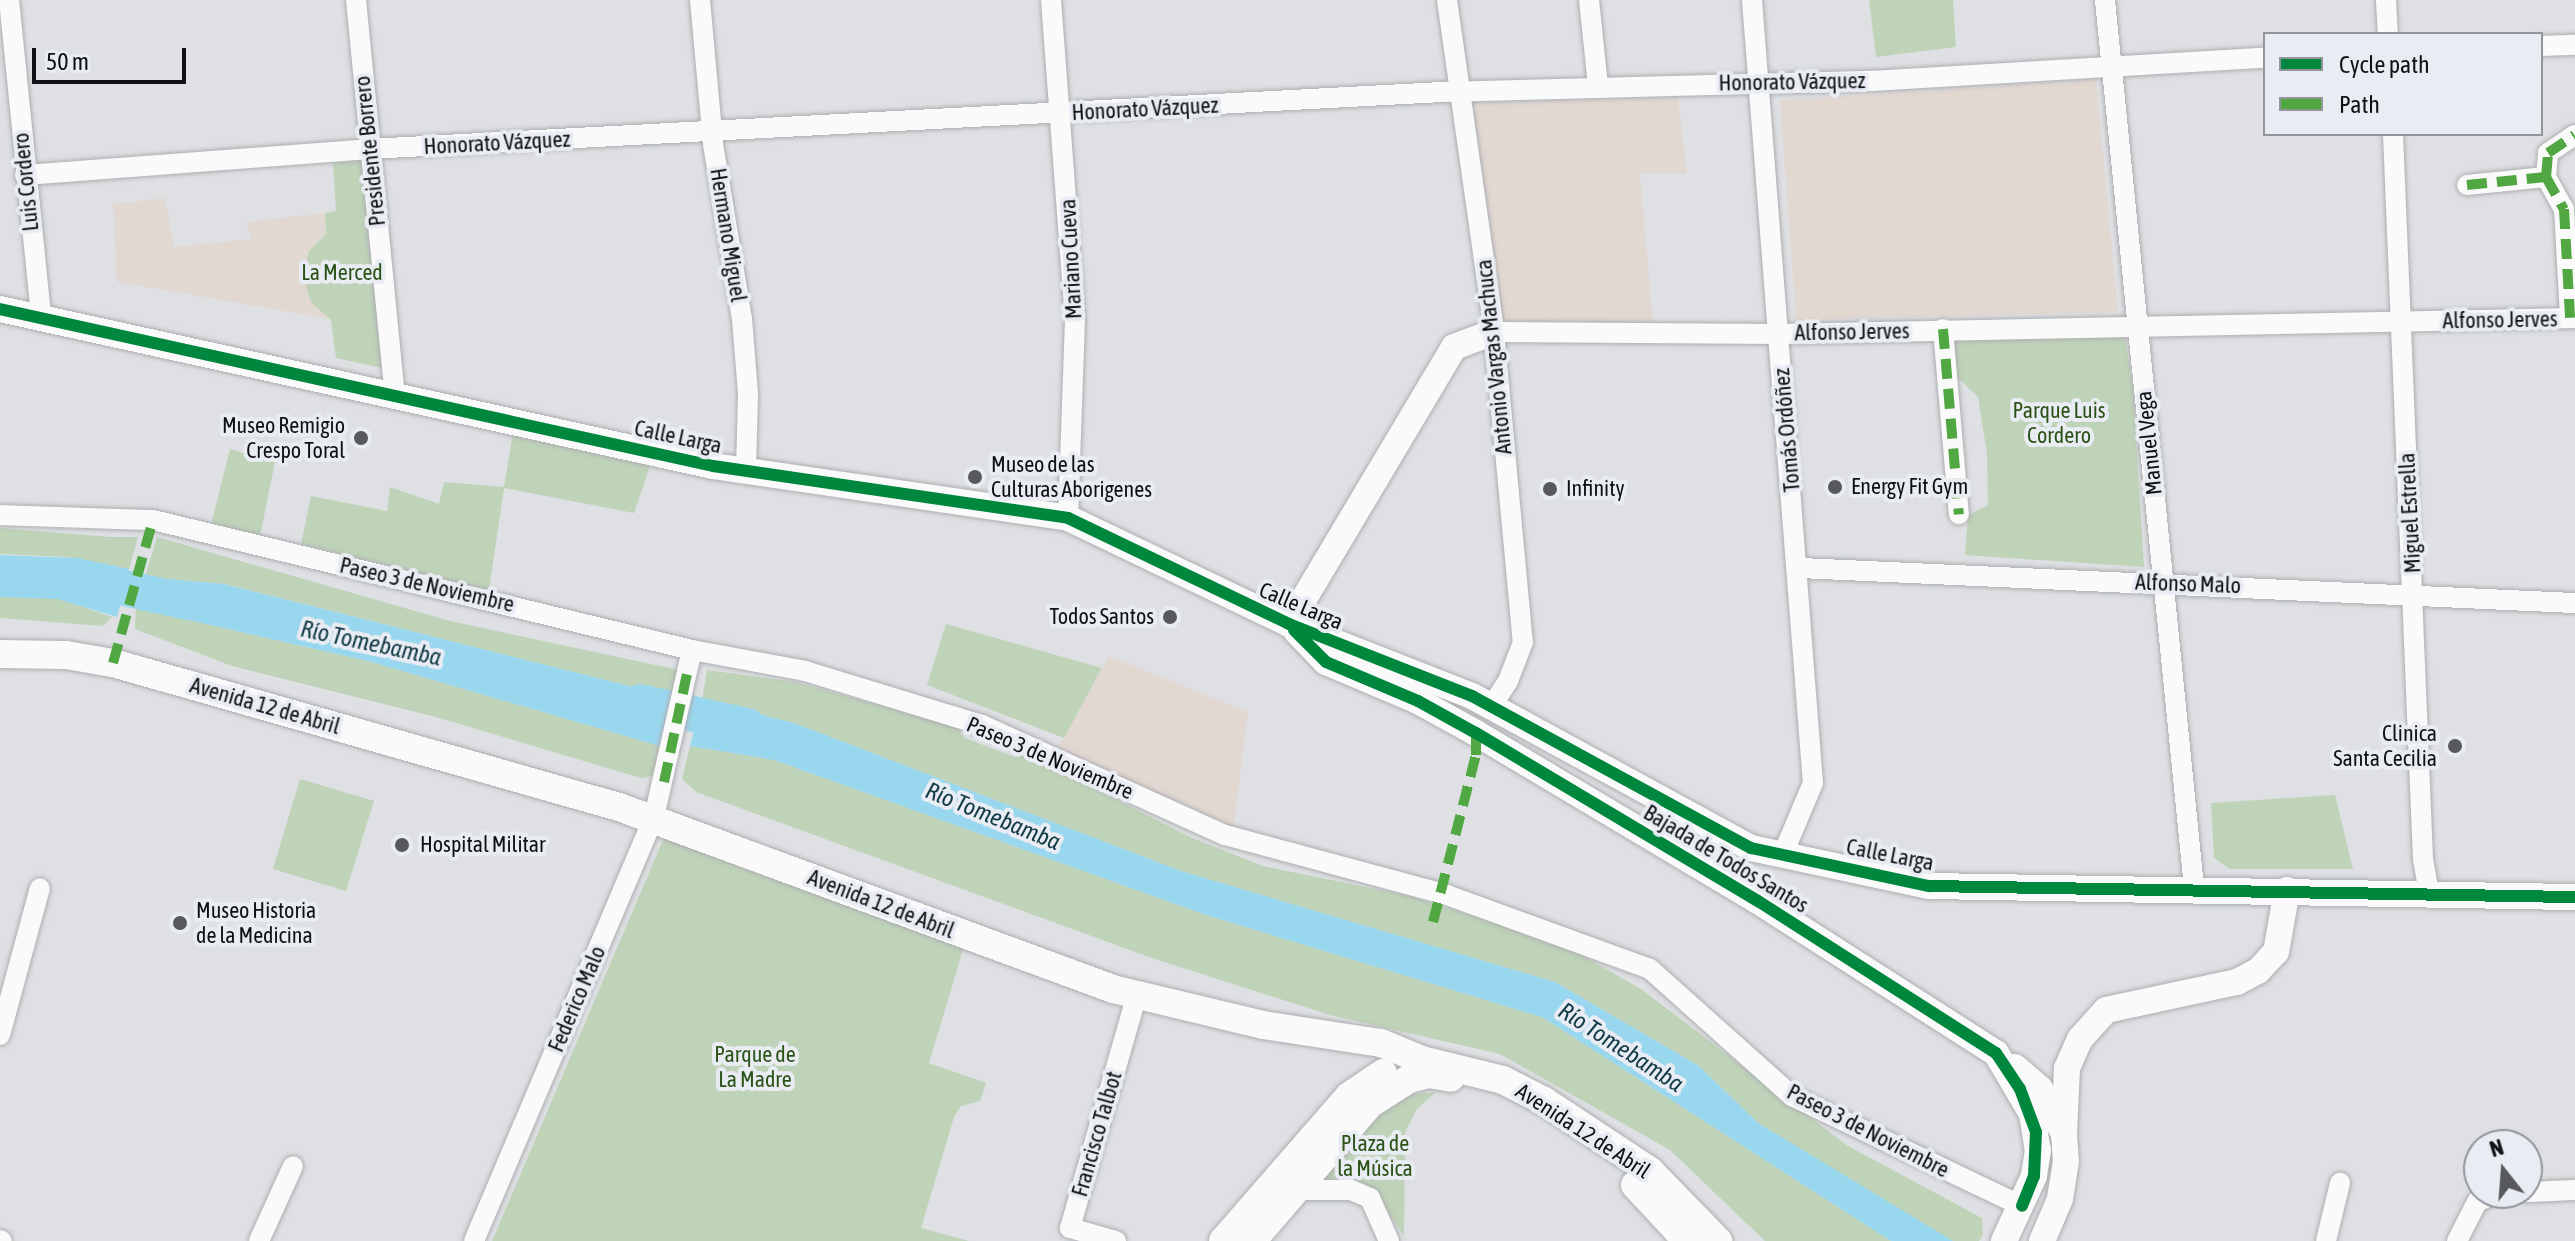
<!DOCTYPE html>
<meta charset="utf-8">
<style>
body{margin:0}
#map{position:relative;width:2575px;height:1241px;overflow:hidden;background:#dee0e3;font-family:"Asap Condensed",sans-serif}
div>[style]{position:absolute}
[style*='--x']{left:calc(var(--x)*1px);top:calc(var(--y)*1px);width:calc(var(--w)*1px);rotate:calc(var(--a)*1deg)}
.education>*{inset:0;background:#e2d8d2}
.green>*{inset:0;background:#bfd3b9}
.water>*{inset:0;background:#99d7ee}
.river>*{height:36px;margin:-18px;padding:0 18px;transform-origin:18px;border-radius:18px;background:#99d7ee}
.roads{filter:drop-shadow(0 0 2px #adaeb1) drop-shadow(0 0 2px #adaeb1)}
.minor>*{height:20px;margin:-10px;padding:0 10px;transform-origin:10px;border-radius:10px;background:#fafafb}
.tertiary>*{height:26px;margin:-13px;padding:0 13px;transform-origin:13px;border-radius:13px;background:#fafafb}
.secondary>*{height:28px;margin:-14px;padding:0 14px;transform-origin:14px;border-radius:14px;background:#fafafb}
.quiet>*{height:10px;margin-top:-5px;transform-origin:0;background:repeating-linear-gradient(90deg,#51a842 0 20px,transparent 0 30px)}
.cycleway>*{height:12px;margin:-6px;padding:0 6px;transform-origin:6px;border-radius:6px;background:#00873e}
.dots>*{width:22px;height:22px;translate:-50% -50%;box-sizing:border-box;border:4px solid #e9edf3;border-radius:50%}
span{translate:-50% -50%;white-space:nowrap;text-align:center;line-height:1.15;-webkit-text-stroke:8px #e9edf3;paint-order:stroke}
.street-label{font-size:22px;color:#101113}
.park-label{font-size:22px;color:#2b5317}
.poi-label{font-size:22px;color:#101113}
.right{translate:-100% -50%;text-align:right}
.left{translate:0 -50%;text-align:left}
.water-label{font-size:24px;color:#133b48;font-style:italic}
.legend{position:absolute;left:2263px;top:32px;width:280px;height:104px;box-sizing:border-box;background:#e9edf3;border:2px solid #929599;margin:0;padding:10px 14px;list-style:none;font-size:24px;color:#101113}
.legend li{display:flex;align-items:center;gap:16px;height:40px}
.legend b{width:40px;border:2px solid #929599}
.north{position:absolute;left:2463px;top:1129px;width:80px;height:80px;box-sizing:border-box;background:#e9edf3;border:2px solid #929599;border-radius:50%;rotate:343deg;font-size:22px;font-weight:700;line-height:32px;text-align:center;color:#101113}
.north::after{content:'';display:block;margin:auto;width:28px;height:36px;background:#58595c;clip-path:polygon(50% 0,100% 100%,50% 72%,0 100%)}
.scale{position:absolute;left:32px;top:48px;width:154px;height:36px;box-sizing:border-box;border:4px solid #101113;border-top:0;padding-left:10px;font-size:24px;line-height:28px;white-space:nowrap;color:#101113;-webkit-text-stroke:6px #e9edf3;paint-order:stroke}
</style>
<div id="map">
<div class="education">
<i style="clip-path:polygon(2096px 80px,2118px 312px,1796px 320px,1780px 100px)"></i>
<i style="clip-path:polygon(1678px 98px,1687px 174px,1640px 174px,1653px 324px,1500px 321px,1473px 103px)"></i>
<i style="clip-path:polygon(165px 198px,174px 247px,251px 239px,246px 222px,325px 213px,326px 234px,317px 241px,331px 319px,117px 282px,113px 204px)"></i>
<i style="clip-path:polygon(1109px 656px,1248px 712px,1233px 833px,1057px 750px)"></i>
</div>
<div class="green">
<i style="clip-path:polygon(1869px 0,1953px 0,1956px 47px,1876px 57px)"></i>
<i style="clip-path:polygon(371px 159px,392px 370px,336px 358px,331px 320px,311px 302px,303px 277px,309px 251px,326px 234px,325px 213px,336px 211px,333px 163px)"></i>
<i style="clip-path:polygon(2125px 337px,2133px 389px,2144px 567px,1965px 555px,1968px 515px,1988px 505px,1987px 454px,1978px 397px,1954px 374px,1950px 339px)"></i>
<i style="clip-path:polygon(513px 433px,651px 463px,634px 513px,504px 488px,489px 590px,301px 544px,311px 496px,387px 511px,390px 487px,439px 504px,444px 482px,504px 487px)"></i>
<i style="clip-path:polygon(230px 449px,275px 462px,260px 536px,211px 525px)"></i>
<i style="clip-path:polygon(0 528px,110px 537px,138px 537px,129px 569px,67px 557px,0 554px)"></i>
<i style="clip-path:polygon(157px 537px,450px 621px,679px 670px,673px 697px,225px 584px,145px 577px)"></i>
<i style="clip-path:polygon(0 596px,57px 598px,112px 617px,103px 626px,0 618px)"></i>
<i style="clip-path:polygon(136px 608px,368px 661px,663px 747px,654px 776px,641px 778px,436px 717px,232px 666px,135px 629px)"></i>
<i style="clip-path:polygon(946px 624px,1102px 668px,1064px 738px,927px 685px)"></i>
<i style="clip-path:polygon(707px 670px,796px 682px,956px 727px,965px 738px,1015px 757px,1031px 756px,1192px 838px,1263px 866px,1409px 896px,1564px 945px,1641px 989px,1848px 1146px,1982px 1218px,1983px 1235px,1979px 1241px,1953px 1241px,1862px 1189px,1758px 1123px,1699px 1066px,1555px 982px,1181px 871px,794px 723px,702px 700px)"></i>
<i style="clip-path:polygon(690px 746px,774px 760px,1206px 915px,1542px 1017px,1891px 1241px,1765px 1241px,1670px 1150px,1500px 1054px,1330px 1015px,1149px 957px,696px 792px,682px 779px)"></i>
<i style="clip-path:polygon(300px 779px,374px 801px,346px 891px,273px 869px)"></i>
<i style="clip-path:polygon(2335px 795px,2353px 869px,2230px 869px,2214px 858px,2211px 803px)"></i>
<i style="clip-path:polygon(666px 833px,965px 943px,929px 1063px,986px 1083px,980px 1101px,961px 1106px,954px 1117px,921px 1228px,969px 1241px,492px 1241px)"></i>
<i style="clip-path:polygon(1436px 1092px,1417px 1109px,1405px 1132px,1404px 1236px,1373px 1189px,1350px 1178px,1325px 1179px,1370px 1119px,1406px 1095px)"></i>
</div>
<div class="water">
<i style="clip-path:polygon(0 555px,78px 558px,129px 569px,117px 617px,57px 599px,0 597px)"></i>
<i style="clip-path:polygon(145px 577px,224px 584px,673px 697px,663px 747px,368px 661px,136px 608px)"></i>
<i style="clip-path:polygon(702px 700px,794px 723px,1181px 871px,1555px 982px,1699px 1066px,1758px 1123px,1953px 1241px,1891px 1241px,1542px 1017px,1206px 915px,774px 760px,690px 746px)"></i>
</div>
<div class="river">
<i style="--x:0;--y:575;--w:92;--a:3.7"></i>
<i style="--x:92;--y:581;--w:98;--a:12.3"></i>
<i style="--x:640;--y:702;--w:110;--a:12.6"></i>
</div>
<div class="roads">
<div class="minor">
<i style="--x:9;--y:0;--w:318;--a:84.2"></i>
<i style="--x:356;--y:0;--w:399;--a:84.4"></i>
<i style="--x:700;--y:0;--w:145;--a:84.8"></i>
<i style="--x:713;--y:144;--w:177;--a:80.6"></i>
<i style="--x:742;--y:319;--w:75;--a:85.4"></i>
<i style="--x:748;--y:394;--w:76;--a:91.5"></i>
<i style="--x:1051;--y:0;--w:320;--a:85.7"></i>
<i style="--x:1075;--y:319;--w:199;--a:92"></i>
<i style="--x:1447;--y:0;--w:335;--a:81.9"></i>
<i style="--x:1494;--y:332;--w:311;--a:84.7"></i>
<i style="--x:1523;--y:642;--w:42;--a:111"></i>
<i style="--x:1508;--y:681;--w:31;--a:123"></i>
<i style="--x:1589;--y:0;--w:86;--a:84"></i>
<i style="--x:1752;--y:0;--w:785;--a:85.55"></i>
<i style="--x:1813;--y:783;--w:77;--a:112.9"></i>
<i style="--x:2105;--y:0;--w:891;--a:84.27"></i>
<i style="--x:2386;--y:0;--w:34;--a:87"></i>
<i style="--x:2541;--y:46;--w:34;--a:-2"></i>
<i style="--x:2393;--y:134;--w:726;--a:87.63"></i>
<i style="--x:2423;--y:859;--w:34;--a:80"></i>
<i style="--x:25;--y:175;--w:345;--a:-4.3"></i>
<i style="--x:369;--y:149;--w:1076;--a:-3.04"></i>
<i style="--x:1443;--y:92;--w:430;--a:-1.5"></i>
<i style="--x:1873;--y:81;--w:393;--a:-3.4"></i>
<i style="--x:2546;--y:177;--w:37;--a:61"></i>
<i style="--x:2564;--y:209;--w:109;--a:86.8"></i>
<i style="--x:2546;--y:177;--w:24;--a:-85"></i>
<i style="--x:2548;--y:153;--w:32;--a:-34"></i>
<i style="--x:2467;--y:185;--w:79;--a:-5.8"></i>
<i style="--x:1943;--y:329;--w:186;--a:85.1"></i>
<i style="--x:1494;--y:332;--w:284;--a:0.4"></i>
<i style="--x:1778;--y:334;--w:797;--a:-1.15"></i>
<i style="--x:0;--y:515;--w:153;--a:1.9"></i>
<i style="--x:153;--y:520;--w:554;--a:13.56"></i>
<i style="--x:692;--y:650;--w:115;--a:10.5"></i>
<i style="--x:805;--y:671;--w:185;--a:17"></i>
<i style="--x:982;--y:725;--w:267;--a:24.4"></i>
<i style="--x:1225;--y:835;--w:230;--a:15.1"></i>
<i style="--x:1447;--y:895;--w:216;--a:20"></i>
<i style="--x:1650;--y:969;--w:191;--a:41.8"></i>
<i style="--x:1792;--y:1096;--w:255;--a:25.6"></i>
<i style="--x:1800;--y:568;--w:776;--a:2.59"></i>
<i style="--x:0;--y:1035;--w:152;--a:-74.8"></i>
<i style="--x:1294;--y:1190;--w:57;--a:0"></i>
<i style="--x:1351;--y:1190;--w:21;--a:23"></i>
<i style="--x:1370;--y:1198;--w:47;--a:66.2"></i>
<i style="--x:2527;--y:1192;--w:48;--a:-2.4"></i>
<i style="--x:0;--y:1240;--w:2;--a:27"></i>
<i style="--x:259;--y:1241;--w:82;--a:-65.6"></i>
<i style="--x:474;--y:1241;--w:461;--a:-67"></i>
<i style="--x:654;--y:817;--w:171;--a:-77.2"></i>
<i style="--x:1116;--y:1241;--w:48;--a:-164.2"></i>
<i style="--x:1070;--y:1228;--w:242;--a:-74"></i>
<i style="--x:2326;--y:1241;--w:60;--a:-76.4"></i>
<i style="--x:2457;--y:1241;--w:44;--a:-62.9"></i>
<i style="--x:2477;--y:1202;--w:21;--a:-25"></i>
</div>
<div class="tertiary">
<i style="--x:0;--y:309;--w:730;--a:12.42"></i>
<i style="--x:713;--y:466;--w:359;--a:8.3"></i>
<i style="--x:1068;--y:518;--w:245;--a:25.6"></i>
<i style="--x:1289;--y:624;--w:197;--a:21.5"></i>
<i style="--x:1472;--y:696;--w:318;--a:28.6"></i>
<i style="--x:1751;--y:848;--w:182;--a:12.1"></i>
<i style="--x:1929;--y:886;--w:646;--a:0.98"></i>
<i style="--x:1289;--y:624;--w:322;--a:-59.2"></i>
<i style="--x:1454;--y:347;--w:43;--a:-20.6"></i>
<i style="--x:1297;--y:632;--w:42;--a:46"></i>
<i style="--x:1326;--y:662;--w:100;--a:23"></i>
<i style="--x:1418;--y:701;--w:66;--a:28.9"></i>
<i style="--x:1476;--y:733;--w:328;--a:30.8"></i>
<i style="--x:1758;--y:901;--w:282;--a:32.6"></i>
<i style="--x:1996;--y:1053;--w:71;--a:59.5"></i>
<i style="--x:2032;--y:1114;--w:36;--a:81"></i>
<i style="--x:2038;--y:1150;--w:26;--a:99"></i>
<i style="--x:2034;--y:1176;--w:72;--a:114.8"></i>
<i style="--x:2015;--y:1067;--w:33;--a:41"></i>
<i style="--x:2040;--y:1089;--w:51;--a:61.9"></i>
<i style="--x:2064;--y:1134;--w:27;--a:86"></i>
<i style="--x:2066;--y:1161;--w:38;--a:99"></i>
<i style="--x:2060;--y:1199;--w:46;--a:113.2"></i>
<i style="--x:2064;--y:1134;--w:66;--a:-87.4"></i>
<i style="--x:2067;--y:1068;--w:32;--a:-66"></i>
<i style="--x:2080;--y:1039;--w:39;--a:-48"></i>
<i style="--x:2106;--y:1010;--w:134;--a:-12.1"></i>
<i style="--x:2237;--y:982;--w:24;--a:-28"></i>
<i style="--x:2258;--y:971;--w:26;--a:-47"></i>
<i style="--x:2276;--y:952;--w:63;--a:-79.9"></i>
</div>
<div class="secondary">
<i style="--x:0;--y:654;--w:66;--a:0.9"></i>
<i style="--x:66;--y:655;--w:48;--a:9.7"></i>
<i style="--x:113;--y:663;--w:526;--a:15.89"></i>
<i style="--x:619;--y:807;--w:526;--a:20.22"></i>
<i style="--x:1113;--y:989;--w:154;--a:13.5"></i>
<i style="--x:1263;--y:1025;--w:119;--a:8.7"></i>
<i style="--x:1381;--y:1043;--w:44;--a:22.5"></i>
<i style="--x:1422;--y:1060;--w:83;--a:13.9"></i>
<i style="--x:1503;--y:1080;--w:46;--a:27.1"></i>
<i style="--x:1544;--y:1101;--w:127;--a:33.4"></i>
<i style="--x:1650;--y:1171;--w:98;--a:45.8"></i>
<i style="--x:1635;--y:1185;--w:76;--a:47.1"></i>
<i style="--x:1223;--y:1241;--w:192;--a:-49"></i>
<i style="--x:1349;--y:1096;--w:41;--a:-34.1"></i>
<i style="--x:1252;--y:1241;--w:181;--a:-49.3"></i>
<i style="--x:1370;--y:1104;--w:46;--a:-32.7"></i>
<i style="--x:1409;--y:1079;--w:21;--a:-14"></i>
<i style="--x:1429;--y:1074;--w:22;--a:10"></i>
</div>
</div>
<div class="quiet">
<i style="--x:2546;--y:177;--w:37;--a:61"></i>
<i style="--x:2564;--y:209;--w:109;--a:86.8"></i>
<i style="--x:2546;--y:177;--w:24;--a:-85"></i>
<i style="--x:2548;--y:153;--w:32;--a:-34"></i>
<i style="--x:2467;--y:185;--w:79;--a:-5.8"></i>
<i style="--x:1943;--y:329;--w:186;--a:85.1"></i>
<i style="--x:113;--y:663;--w:148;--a:-74.4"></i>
<i style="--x:664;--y:782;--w:110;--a:-78"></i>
<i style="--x:1433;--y:922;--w:172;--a:-75.6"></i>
<i style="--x:1476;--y:755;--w:22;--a:-90"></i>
</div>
<div class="cycleway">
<i style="--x:0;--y:309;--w:730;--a:12.42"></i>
<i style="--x:713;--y:466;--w:359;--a:8.3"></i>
<i style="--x:1068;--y:518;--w:245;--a:25.6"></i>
<i style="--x:1289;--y:624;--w:197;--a:21.5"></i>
<i style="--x:1472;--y:696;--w:318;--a:28.6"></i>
<i style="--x:1751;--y:848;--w:182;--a:12.1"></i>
<i style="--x:1929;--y:886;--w:646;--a:0.98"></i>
<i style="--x:1294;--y:630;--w:45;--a:45"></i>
<i style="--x:1326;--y:662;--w:100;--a:23"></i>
<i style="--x:1418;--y:701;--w:66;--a:28.9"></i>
<i style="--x:1476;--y:733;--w:328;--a:30.8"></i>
<i style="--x:1758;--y:901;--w:282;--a:32.6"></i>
<i style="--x:1996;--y:1053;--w:43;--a:56.3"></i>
<i style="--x:2020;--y:1089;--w:46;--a:69.6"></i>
<i style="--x:2036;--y:1132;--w:44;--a:92.6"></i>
<i style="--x:2034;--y:1176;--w:32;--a:112"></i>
</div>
<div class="dots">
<i style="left:361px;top:438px;background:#58595c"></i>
<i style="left:975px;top:477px;background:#58595c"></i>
<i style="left:1835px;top:487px;background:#58595c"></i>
<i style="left:1550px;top:489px;background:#58595c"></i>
<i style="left:1170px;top:617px;background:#58595c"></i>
<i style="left:2455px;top:746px;background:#58595c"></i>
<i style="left:402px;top:845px;background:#58595c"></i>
<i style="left:180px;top:923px;background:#58595c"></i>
</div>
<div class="street-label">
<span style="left:1792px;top:82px;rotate:-1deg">Honorato Vázquez</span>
<span style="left:1145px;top:109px;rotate:-3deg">Honorato Vázquez</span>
<span style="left:497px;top:143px;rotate:-3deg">Honorato Vázquez</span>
<span style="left:370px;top:151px;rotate:-96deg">Presidente Borrero</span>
<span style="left:26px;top:182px;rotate:-96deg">Luis Cordero</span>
<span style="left:728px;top:235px;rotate:81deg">Hermano Miguel</span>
<span style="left:1071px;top:259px;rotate:-93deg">Mariano Cueva</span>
<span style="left:2500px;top:320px;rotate:-1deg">Alfonso Jerves</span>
<span style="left:1852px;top:332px;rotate:-1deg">Alfonso Jerves</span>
<span style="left:1494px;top:357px;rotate:-96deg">Antonio Vargas Machuca</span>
<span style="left:1787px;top:430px;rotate:-95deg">Tomás Ordóñez</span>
<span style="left:678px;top:437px;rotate:12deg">Calle Larga</span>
<span style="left:2149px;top:443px;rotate:-96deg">Manuel Vega</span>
<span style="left:2410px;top:513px;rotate:-93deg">Miguel Estrella</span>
<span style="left:2188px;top:584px;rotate:2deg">Alfonso Malo</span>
<span style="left:427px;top:585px;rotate:13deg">Paseo 3 de Noviembre</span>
<span style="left:1301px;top:606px;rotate:23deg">Calle Larga</span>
<span style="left:265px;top:706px;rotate:16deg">Avenida 12 de Abril</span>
<span style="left:1050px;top:758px;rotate:23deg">Paseo 3 de Noviembre</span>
<span style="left:1890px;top:855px;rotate:11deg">Calle Larga</span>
<span style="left:1726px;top:859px;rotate:31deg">Bajada de Todos Santos</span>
<span style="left:881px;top:904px;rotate:21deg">Avenida 12 de Abril</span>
<span style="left:577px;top:999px;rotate:-67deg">Federico Malo</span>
<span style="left:1583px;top:1131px;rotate:33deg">Avenida 12 de Abril</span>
<span style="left:1868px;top:1131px;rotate:27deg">Paseo 3 de Noviembre</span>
<span style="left:1097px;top:1134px;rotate:-74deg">Francisco Talbot</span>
</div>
<div class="park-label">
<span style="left:342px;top:273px">La Merced</span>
<span style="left:2059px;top:423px">Parque Luis<br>Cordero</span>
<span style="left:755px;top:1067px">Parque de<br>La Madre</span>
<span style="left:1375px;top:1156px">Plaza de<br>la Música</span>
</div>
<div class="poi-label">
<span class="right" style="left:345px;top:438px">Museo Remigio<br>Crespo Toral</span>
<span class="left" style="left:991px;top:477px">Museo de las<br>Culturas Aborigenes</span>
<span class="left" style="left:1851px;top:487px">Energy Fit Gym</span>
<span class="left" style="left:1566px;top:489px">Infinity</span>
<span class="right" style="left:1154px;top:617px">Todos Santos</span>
<span class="right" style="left:2437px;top:746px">Clinica<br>Santa Cecilia</span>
<span class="left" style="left:420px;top:845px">Hospital Militar</span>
<span class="left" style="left:196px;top:923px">Museo Historia<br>de la Medicina</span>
</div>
<div class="water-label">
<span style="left:371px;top:643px;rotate:12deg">Río Tomebamba</span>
<span style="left:993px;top:816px;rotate:22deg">Río Tomebamba</span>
<span style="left:1621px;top:1047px;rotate:33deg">Río Tomebamba</span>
</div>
<ul class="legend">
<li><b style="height:10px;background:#00873e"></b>Cycle path</li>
<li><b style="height:10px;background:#51a842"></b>Path</li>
</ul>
<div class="north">N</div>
<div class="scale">50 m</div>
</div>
